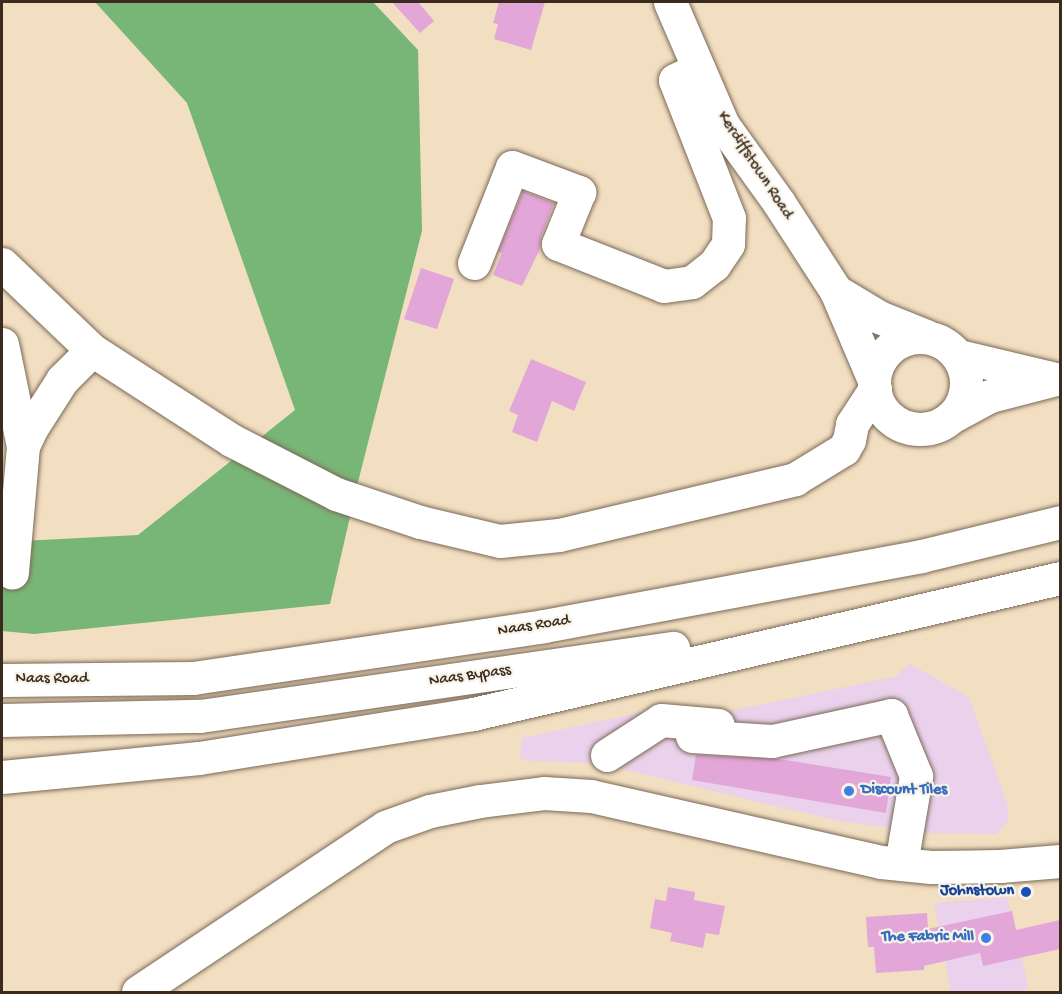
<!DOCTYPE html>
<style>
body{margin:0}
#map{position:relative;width:1062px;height:994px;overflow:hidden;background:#f2dec0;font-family:"Gochi Hand",sans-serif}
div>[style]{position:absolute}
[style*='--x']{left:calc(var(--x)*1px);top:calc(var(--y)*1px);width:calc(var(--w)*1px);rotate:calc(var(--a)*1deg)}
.built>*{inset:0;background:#ead1ec}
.forest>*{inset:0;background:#78b677}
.building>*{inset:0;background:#e3a6d9}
.roads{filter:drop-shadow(0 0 2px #7b6957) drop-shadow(0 0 2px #7b6957)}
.minor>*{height:33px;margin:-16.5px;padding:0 16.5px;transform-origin:16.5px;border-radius:16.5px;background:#fff}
.minor>.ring{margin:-16.5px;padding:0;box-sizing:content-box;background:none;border:33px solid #fff;border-radius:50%}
.highway>*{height:33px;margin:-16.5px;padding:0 16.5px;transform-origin:16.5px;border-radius:16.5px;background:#fff}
.dots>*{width:16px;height:16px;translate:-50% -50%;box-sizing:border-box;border:3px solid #f7f3e8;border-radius:50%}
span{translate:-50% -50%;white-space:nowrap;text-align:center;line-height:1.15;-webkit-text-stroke:4.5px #f7f3e8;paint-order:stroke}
.street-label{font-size:16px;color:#3b2a1e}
.shop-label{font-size:16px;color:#366cbe;font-weight:700}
.left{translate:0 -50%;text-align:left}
.right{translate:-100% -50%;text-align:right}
.transit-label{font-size:16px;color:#164399;font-weight:700}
.frame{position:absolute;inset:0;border:3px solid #3b2a1e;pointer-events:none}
</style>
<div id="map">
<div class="built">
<i style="clip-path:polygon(910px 664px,969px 697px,1008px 806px,1008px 821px,996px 834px,928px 833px,838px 821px,602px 764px,520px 760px,522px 738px,672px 706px,729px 711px,894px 677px)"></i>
<i style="clip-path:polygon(1007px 897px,1029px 989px,1011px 992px,951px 992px,934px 903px)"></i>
</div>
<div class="forest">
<i style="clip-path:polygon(95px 2px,373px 2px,418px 50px,422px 231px,358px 482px,330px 604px,34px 634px,2px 631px,2px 542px,138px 535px,295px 410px,187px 103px)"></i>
</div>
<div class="building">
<i style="clip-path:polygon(392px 2px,418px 2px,434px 21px,420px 33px)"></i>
<i style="clip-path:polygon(499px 2px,545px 2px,531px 50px,494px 39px,498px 24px,493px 23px)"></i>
<i style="clip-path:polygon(523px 191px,554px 203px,541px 237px,540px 249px,522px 286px,493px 275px,502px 253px,498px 252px)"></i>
<i style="clip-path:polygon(421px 268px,454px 279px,437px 329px,404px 319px)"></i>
<i style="clip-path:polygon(531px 359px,586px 382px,574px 411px,552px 401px,537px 442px,512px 432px,518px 415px,509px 411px)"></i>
<i style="clip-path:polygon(696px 755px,779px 759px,891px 777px,886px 813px,692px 780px)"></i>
<i style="clip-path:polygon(668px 887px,695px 892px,694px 900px,725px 906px,719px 935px,706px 933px,703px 948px,670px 941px,672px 933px,650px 928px,655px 899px,666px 901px)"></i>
<i style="clip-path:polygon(1012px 911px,1016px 930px,1060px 920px,1060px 949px,983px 966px,980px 953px,924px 966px,924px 970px,876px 973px,874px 947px,868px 947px,866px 917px,927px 913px,928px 929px)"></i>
</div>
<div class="roads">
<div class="minor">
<i style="--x:670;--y:2;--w:134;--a:66.7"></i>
<i style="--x:723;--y:125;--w:96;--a:54.3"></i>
<i style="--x:779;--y:203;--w:105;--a:57.1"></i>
<i style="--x:836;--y:291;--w:97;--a:66.9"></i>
<i style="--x:474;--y:263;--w:103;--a:-68.4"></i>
<i style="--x:512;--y:167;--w:72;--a:20.5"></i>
<i style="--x:579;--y:192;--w:56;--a:112"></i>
<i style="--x:558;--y:244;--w:114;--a:21.6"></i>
<i style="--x:664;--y:286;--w:28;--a:-8"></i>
<i style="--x:692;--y:282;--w:28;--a:-38"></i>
<i style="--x:714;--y:265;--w:25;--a:-56"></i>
<i style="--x:728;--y:244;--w:26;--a:-88"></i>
<i style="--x:729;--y:218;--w:148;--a:-111.4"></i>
<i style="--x:675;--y:80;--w:26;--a:-25"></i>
<i style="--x:2;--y:264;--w:124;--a:43.7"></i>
<i style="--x:92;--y:350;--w:166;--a:32.9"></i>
<i style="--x:231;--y:440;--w:118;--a:27.2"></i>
<i style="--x:336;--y:494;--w:89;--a:18.4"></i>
<i style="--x:420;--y:522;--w:82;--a:13.4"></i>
<i style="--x:500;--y:541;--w:59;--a:-5.8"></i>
<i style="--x:559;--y:535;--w:243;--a:-13.3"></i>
<i style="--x:795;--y:479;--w:57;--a:-31.5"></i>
<i style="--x:844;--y:449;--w:10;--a:-61"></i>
<i style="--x:849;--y:440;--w:16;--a:-79"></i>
<i style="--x:852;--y:424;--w:42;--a:-56.7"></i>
<i style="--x:836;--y:291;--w:50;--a:31.2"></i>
<i style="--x:879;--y:317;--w:51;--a:22"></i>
<i class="ring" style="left:874px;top:337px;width:59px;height:59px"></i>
<i style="--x:2;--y:344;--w:104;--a:78.4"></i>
<i style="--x:23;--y:446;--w:127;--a:95"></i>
<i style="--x:959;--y:356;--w:95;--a:13.4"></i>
<i style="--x:953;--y:416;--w:42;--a:-28.4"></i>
<i style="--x:990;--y:396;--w:68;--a:-14.4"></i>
<i style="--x:23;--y:446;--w:21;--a:-65"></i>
<i style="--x:32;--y:427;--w:56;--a:-57.4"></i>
<i style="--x:62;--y:380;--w:42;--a:-45"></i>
<i style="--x:692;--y:736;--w:80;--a:3.6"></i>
<i style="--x:772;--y:741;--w:122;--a:-12.3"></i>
<i style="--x:891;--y:715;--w:66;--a:67.7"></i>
<i style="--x:916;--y:776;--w:89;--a:99.7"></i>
<i style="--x:607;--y:755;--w:64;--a:-32.9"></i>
<i style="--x:661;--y:720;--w:57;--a:5"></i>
<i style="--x:138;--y:992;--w:297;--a:-33.7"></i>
<i style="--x:385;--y:827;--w:48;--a:-19.6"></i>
<i style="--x:430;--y:811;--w:51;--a:-11.3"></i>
<i style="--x:480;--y:801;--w:64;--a:-7.1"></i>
<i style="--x:544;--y:793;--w:47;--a:3.7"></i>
<i style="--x:591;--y:796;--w:297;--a:12.8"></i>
<i style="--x:881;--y:862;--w:50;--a:5.7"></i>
<i style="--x:931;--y:867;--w:69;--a:-0.8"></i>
<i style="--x:1000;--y:866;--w:60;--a:-4.8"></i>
</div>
<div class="highway">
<i style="--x:2;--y:680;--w:191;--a:-0.6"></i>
<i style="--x:193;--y:678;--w:355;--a:-8.4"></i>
<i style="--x:544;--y:626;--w:383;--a:-10.5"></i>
<i style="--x:921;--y:556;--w:143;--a:-13.7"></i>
<i style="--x:2;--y:720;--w:198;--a:-1.2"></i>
<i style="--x:200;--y:716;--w:478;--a:-8.2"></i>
<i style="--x:2;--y:777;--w:198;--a:-5.5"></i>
<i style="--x:199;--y:758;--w:278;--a:-9.1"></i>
<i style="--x:473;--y:714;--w:603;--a:-13.04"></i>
</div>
</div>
<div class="dots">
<i style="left:849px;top:791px;background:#3f7fe0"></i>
<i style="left:1026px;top:892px;background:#1a4fb4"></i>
<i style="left:986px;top:938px;background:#3f7fe0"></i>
</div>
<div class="street-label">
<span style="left:754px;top:166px;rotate:57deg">Kerdiffstown Road</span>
<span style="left:534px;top:627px;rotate:-9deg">Naas Road</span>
<span style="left:470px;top:677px;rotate:-8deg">Naas Bypass</span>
<span style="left:52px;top:680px">Naas Road</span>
</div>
<div class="shop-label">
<span class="left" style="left:861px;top:791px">Discount Tiles</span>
<span class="right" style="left:974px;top:938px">The Fabric Mill</span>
</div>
<div class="transit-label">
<span class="right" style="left:1014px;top:892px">Johnstown</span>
</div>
<div class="frame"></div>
</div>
